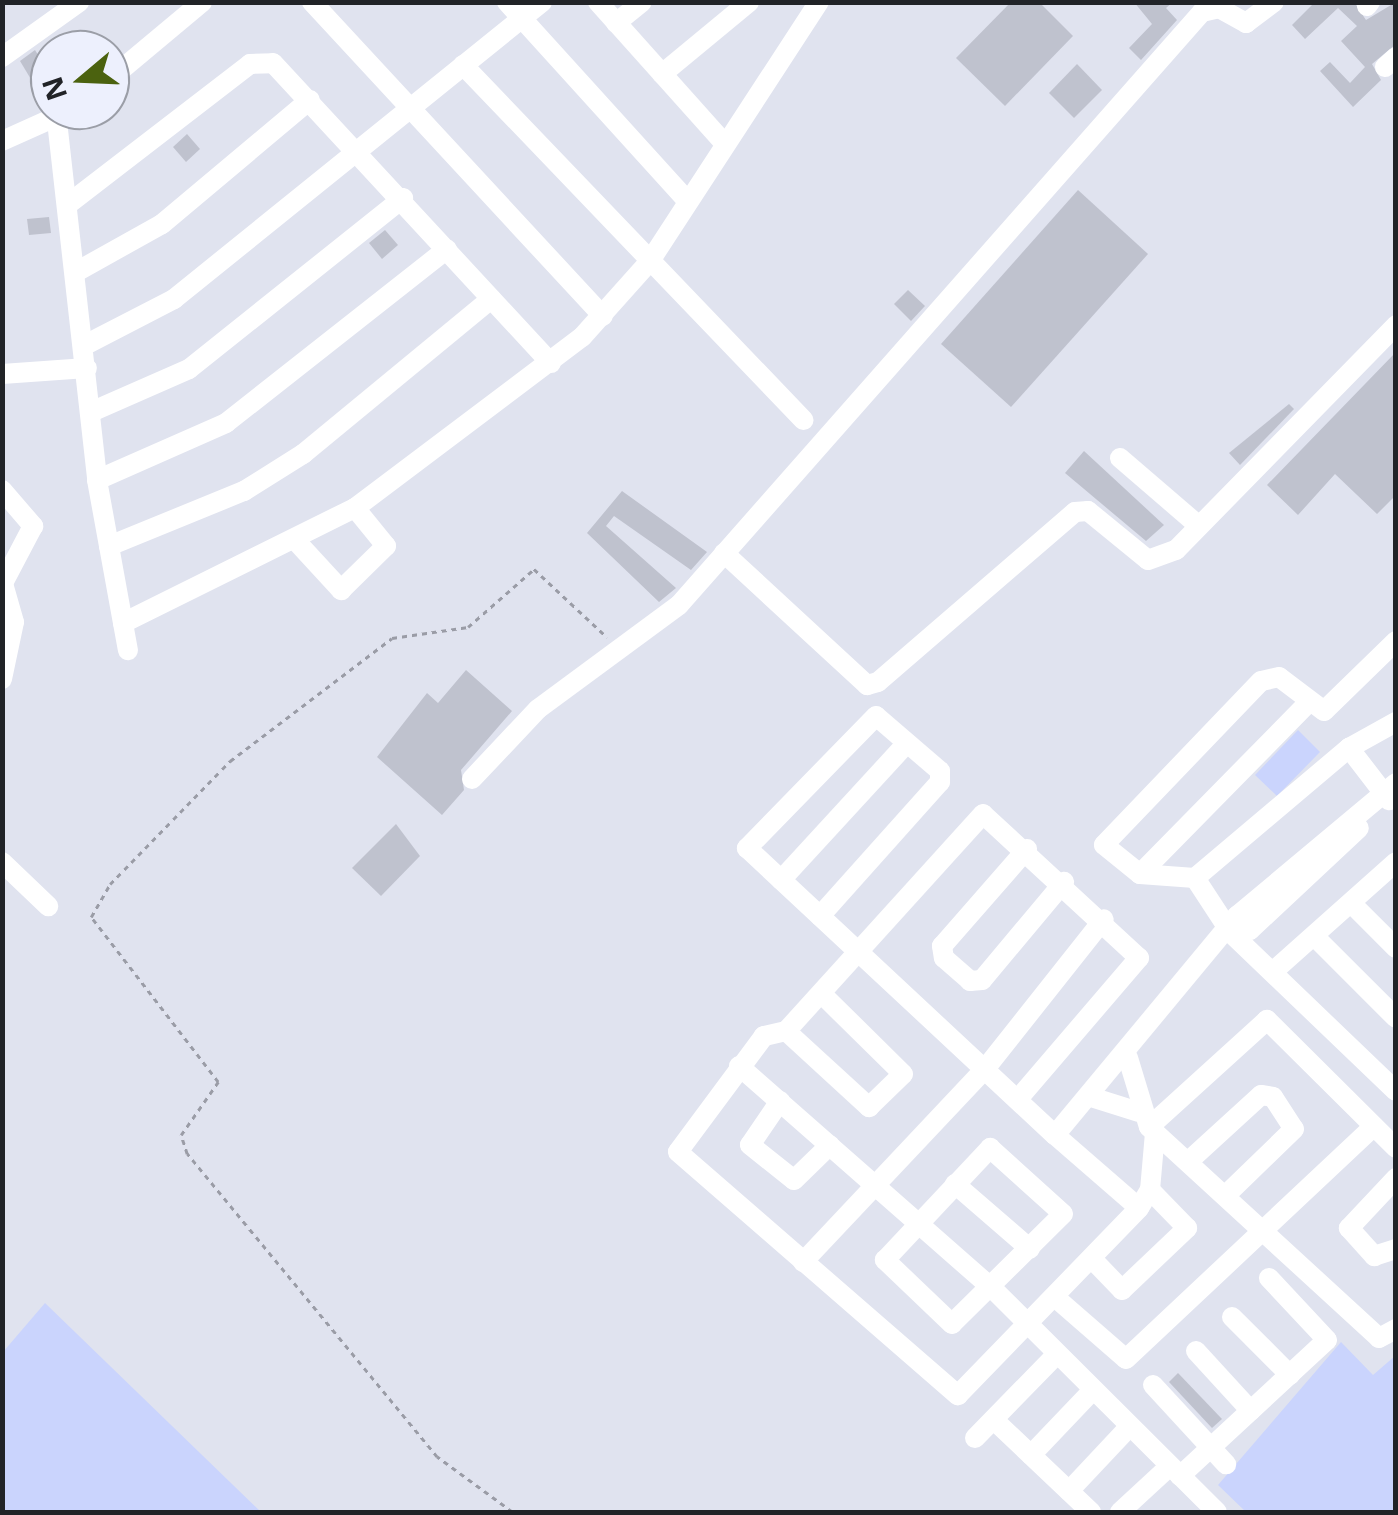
<!DOCTYPE html>
<style>
body{margin:0}
#map{position:relative;width:1398px;height:1515px;overflow:hidden;background:#e0e3ef;font-family:"Noto Sans",sans-serif}
div>[style]{position:absolute}
[style*='--x']{left:calc(var(--x)*1px);top:calc(var(--y)*1px);width:calc(var(--w)*1px);rotate:calc(var(--a)*1deg)}
.green>*{inset:0;background:#cad4fd}
.building>*{inset:0;background:#bfc2ce}
.path>*{height:2.5px;margin-top:-1.25px;transform-origin:0;background:repeating-linear-gradient(90deg,#9a9ca6 0 5px,transparent 0 10px)}
.minor>*{height:20px;margin:-10px;padding:0 10px;transform-origin:10px;border-radius:10px;background:#fff}
span{translate:-50% -50%;white-space:nowrap;text-align:center;line-height:1.15;-webkit-text-stroke:8px #edf0fd;paint-order:stroke}
.frame{position:absolute;inset:0;border:5px solid #212327;pointer-events:none}
.north{position:absolute;left:30px;top:30px;width:100px;height:100px;box-sizing:border-box;background:#edf0fd;border:2px solid #9b9ea7;border-radius:50%;rotate:251deg;font-size:28px;font-weight:700;line-height:40px;text-align:center;color:#212327}
.north::after{content:'';display:block;margin:auto;width:35px;height:45px;background:#4b620f;clip-path:polygon(50% 0,100% 100%,50% 72%,0 100%)}
</style>
<div id="map">
<div class="green">
<i style="clip-path:polygon(1298px 730px,1320px 752px,1277px 796px,1255px 775px)"></i>
<i style="clip-path:polygon(45px 1303px,261px 1512px,3px 1512px,3px 1352px)"></i>
<i style="clip-path:polygon(1341px 1342px,1373px 1375px,1395px 1356px,1395px 1512px,1246px 1512px,1218px 1485px)"></i>
</div>
<div class="building">
<i style="clip-path:polygon(1011px 2px,1039px 2px,1073px 36px,1005px 106px,956px 58px)"></i>
<i style="clip-path:polygon(1134px 2px,1173px 2px,1166px 8px,1177px 20px,1141px 60px,1129px 48px,1152px 24px)"></i>
<i style="clip-path:polygon(1315px 2px,1354px 2px,1366px 20px,1396px 2px,1396px 44px,1372px 64px,1381px 80px,1353px 107px,1320px 71px,1330px 62px,1350px 83px,1365px 67px,1341px 41px,1357px 26px,1338px 8px,1305px 39px,1292px 25px)"></i>
<i style="clip-path:polygon(35px 50px,48px 71px,32px 81px,20px 61px)"></i>
<i style="clip-path:polygon(1077px 64px,1102px 90px,1074px 118px,1049px 93px)"></i>
<i style="clip-path:polygon(187px 134px,200px 149px,186px 162px,173px 147px)"></i>
<i style="clip-path:polygon(1078px 190px,1148px 254px,1011px 407px,941px 344px)"></i>
<i style="clip-path:polygon(49px 217px,51px 233px,29px 235px,27px 219px)"></i>
<i style="clip-path:polygon(385px 230px,398px 245px,382px 259px,369px 243px)"></i>
<i style="clip-path:polygon(908px 290px,925px 306px,911px 321px,894px 304px)"></i>
<i style="clip-path:polygon(1396px 352px,1396px 495px,1377px 514px,1335px 474px,1298px 515px,1267px 485px)"></i>
<i style="clip-path:polygon(1289px 404px,1294px 409px,1240px 465px,1229px 453px)"></i>
<i style="clip-path:polygon(1084px 451px,1164px 525px,1146px 541px,1065px 473px)"></i>
<i style="clip-path:polygon(622px 491px,707px 552px,691px 570px,614px 516px,606px 526px,676px 588px,659px 602px,587px 533px)"></i>
<i style="clip-path:polygon(466px 670px,512px 711px,461px 770px,464px 790px,442px 815px,377px 757px,427px 693px,438px 703px)"></i>
<i style="clip-path:polygon(396px 824px,420px 856px,381px 896px,352px 868px)"></i>
<i style="clip-path:polygon(1178px 1373px,1222px 1419px,1212px 1428px,1169px 1382px)"></i>
</div>
<div class="path">
<i style="--x:512;--y:1512;--w:93;--a:-143.7"></i>
<i style="--x:437;--y:1457;--w:393;--a:-129.5"></i>
<i style="--x:187;--y:1154;--w:20;--a:-108"></i>
<i style="--x:181;--y:1135;--w:65;--a:-55.1"></i>
<i style="--x:218;--y:1082;--w:208;--a:-127.6"></i>
<i style="--x:91;--y:917;--w:38;--a:-60"></i>
<i style="--x:110;--y:884;--w:172;--a:-45.7"></i>
<i style="--x:230;--y:761;--w:203;--a:-37.2"></i>
<i style="--x:392;--y:638;--w:77;--a:-8.2"></i>
<i style="--x:468;--y:627;--w:88;--a:-41.3"></i>
<i style="--x:534;--y:569;--w:100;--a:43"></i>
</div>
<div class="minor">
<i style="--x:312;--y:2;--w:428;--a:47.2"></i>
<i style="--x:507;--y:2;--w:265;--a:47.8"></i>
<i style="--x:598;--y:2;--w:188;--a:48.2"></i>
<i style="--x:1367;--y:6;--w:5;--a:-53"></i>
<i style="--x:616;--y:23;--w:33;--a:-39"></i>
<i style="--x:2;--y:57;--w:95;--a:-35.5"></i>
<i style="--x:463;--y:65;--w:492;--a:46.2"></i>
<i style="--x:1385;--y:67;--w:15;--a:-42"></i>
<i style="--x:662;--y:74;--w:113;--a:-39.6"></i>
<i style="--x:110;--y:79;--w:120;--a:-39.9"></i>
<i style="--x:57;--y:121;--w:361;--a:83.6"></i>
<i style="--x:97;--y:480;--w:173;--a:79.7"></i>
<i style="--x:2;--y:141;--w:76;--a:-24.2"></i>
<i style="--x:67;--y:205;--w:231;--a:-37.6"></i>
<i style="--x:250;--y:64;--w:23;--a:-2"></i>
<i style="--x:273;--y:63;--w:409;--a:47.2"></i>
<i style="--x:76;--y:272;--w:98;--a:-29.2"></i>
<i style="--x:162;--y:224;--w:193;--a:-40"></i>
<i style="--x:85;--y:345;--w:100;--a:-27.3"></i>
<i style="--x:174;--y:299;--w:473;--a:-38.9"></i>
<i style="--x:2;--y:374;--w:85;--a:-4"></i>
<i style="--x:91;--y:412;--w:107;--a:-23.7"></i>
<i style="--x:189;--y:369;--w:274;--a:-38.6"></i>
<i style="--x:1120;--y:458;--w:104;--a:40.7"></i>
<i style="--x:97;--y:480;--w:141;--a:-23.8"></i>
<i style="--x:226;--y:423;--w:281;--a:-38.2"></i>
<i style="--x:2;--y:490;--w:48;--a:49.3"></i>
<i style="--x:33;--y:526;--w:67;--a:117.7"></i>
<i style="--x:296;--y:541;--w:67;--a:47.4"></i>
<i style="--x:341;--y:590;--w:63;--a:-44.4"></i>
<i style="--x:386;--y:546;--w:49;--a:-129.2"></i>
<i style="--x:109;--y:546;--w:146;--a:-22.2"></i>
<i style="--x:244;--y:491;--w:70;--a:-32.1"></i>
<i style="--x:303;--y:454;--w:244;--a:-39.5"></i>
<i style="--x:724;--y:553;--w:195;--a:42.7"></i>
<i style="--x:867;--y:685;--w:11;--a:-15"></i>
<i style="--x:878;--y:682;--w:260;--a:-40.8"></i>
<i style="--x:1075;--y:512;--w:13;--a:-4"></i>
<i style="--x:1088;--y:511;--w:77;--a:39.2"></i>
<i style="--x:1148;--y:560;--w:30;--a:-20"></i>
<i style="--x:1176;--y:550;--w:315;--a:-45.6"></i>
<i style="--x:123;--y:623;--w:259;--a:-26.4"></i>
<i style="--x:355;--y:508;--w:284;--a:-37"></i>
<i style="--x:582;--y:337;--w:102;--a:-48.2"></i>
<i style="--x:650;--y:261;--w:309;--a:-56.9"></i>
<i style="--x:1396;--y:641;--w:100;--a:135.8"></i>
<i style="--x:1324;--y:711;--w:56;--a:-142.9"></i>
<i style="--x:1279;--y:677;--w:18;--a:167"></i>
<i style="--x:1261;--y:681;--w:227;--a:133.8"></i>
<i style="--x:1104;--y:845;--w:46;--a:38.9"></i>
<i style="--x:1140;--y:874;--w:55;--a:4.2"></i>
<i style="--x:1195;--y:878;--w:202;--a:-40.2"></i>
<i style="--x:1349;--y:748;--w:54;--a:-29"></i>
<i style="--x:2;--y:679;--w:58;--a:-78.1"></i>
<i style="--x:14;--y:622;--w:40;--a:-106"></i>
<i style="--x:1349;--y:748;--w:66;--a:52.4"></i>
<i style="--x:472;--y:779;--w:96;--a:-46.7"></i>
<i style="--x:538;--y:709;--w:175;--a:-36.4"></i>
<i style="--x:679;--y:605;--w:791;--a:-48.59"></i>
<i style="--x:1202;--y:12;--w:17;--a:-13"></i>
<i style="--x:1219;--y:8;--w:31;--a:29"></i>
<i style="--x:1246;--y:23;--w:35;--a:-37"></i>
<i style="--x:1027;--y:849;--w:129;--a:131.2"></i>
<i style="--x:942;--y:946;--w:12;--a:81"></i>
<i style="--x:944;--y:958;--w:35;--a:41"></i>
<i style="--x:970;--y:981;--w:12;--a:-5"></i>
<i style="--x:982;--y:980;--w:128;--a:-50.1"></i>
<i style="--x:2;--y:862;--w:64;--a:43.7"></i>
<i style="--x:1140;--y:874;--w:240;--a:-45.5"></i>
<i style="--x:1195;--y:878;--w:66;--a:56.8"></i>
<i style="--x:1231;--y:933;--w:228;--a:43.8"></i>
<i style="--x:781;--y:880;--w:186;--a:-47.4"></i>
<i style="--x:1353;--y:905;--w:61;--a:45"></i>
<i style="--x:820;--y:916;--w:180;--a:-48.2"></i>
<i style="--x:940;--y:782;--w:11;--a:-90"></i>
<i style="--x:940;--y:771;--w:84;--a:-139.3"></i>
<i style="--x:876;--y:716;--w:185;--a:134.3"></i>
<i style="--x:747;--y:848;--w:421;--a:43"></i>
<i style="--x:1055;--y:1135;--w:111;--a:41"></i>
<i style="--x:1231;--y:933;--w:19;--a:-9"></i>
<i style="--x:1250;--y:930;--w:149;--a:-43.1"></i>
<i style="--x:1318;--y:940;--w:110;--a:45"></i>
<i style="--x:1277;--y:968;--w:159;--a:-41.7"></i>
<i style="--x:786;--y:1031;--w:113;--a:42.5"></i>
<i style="--x:869;--y:1107;--w:47;--a:-44.1"></i>
<i style="--x:903;--y:1074;--w:115;--a:-135.4"></i>
<i style="--x:1128;--y:1058;--w:72;--a:73.1"></i>
<i style="--x:739;--y:1066;--w:335;--a:41.3"></i>
<i style="--x:991;--y:1287;--w:319;--a:44.9"></i>
<i style="--x:1091;--y:1097;--w:50;--a:17.4"></i>
<i style="--x:1018;--y:1099;--w:186;--a:-49.4"></i>
<i style="--x:1139;--y:958;--w:212;--a:-137.3"></i>
<i style="--x:983;--y:814;--w:293;--a:132.2"></i>
<i style="--x:786;--y:1031;--w:23;--a:167"></i>
<i style="--x:764;--y:1036;--w:144;--a:126.6"></i>
<i style="--x:678;--y:1152;--w:371;--a:41"></i>
<i style="--x:958;--y:1395;--w:260;--a:-45.9"></i>
<i style="--x:1139;--y:1208;--w:21;--a:-59"></i>
<i style="--x:1150;--y:1190;--w:57;--a:-85"></i>
<i style="--x:780;--y:1101;--w:53;--a:124.3"></i>
<i style="--x:750;--y:1145;--w:56;--a:38.5"></i>
<i style="--x:794;--y:1180;--w:50;--a:-44.2"></i>
<i style="--x:1055;--y:1135;--w:285;--a:-50.3"></i>
<i style="--x:1237;--y:916;--w:207;--a:-39.9"></i>
<i style="--x:990;--y:1148;--w:98;--a:42.1"></i>
<i style="--x:1063;--y:1214;--w:156;--a:135.3"></i>
<i style="--x:952;--y:1324;--w:93;--a:-136.3"></i>
<i style="--x:885;--y:1260;--w:154;--a:-46.8"></i>
<i style="--x:1396;--y:1148;--w:182;--a:-135.2"></i>
<i style="--x:1267;--y:1020;--w:159;--a:137.8"></i>
<i style="--x:1149;--y:1127;--w:312;--a:42.5"></i>
<i style="--x:1379;--y:1338;--w:19;--a:-28"></i>
<i style="--x:1191;--y:1159;--w:95;--a:-42.4"></i>
<i style="--x:1261;--y:1095;--w:12;--a:9"></i>
<i style="--x:1273;--y:1097;--w:38;--a:57"></i>
<i style="--x:1294;--y:1129;--w:93;--a:135.9"></i>
<i style="--x:1396;--y:1178;--w:69;--a:133.2"></i>
<i style="--x:1349;--y:1228;--w:38;--a:48"></i>
<i style="--x:1374;--y:1256;--w:23;--a:-18"></i>
<i style="--x:955;--y:1184;--w:99;--a:40.9"></i>
<i style="--x:803;--y:1262;--w:265;--a:-46.7"></i>
<i style="--x:985;--y:1069;--w:191;--a:-51.6"></i>
<i style="--x:1095;--y:1262;--w:39;--a:46"></i>
<i style="--x:1122;--y:1290;--w:90;--a:-43.6"></i>
<i style="--x:1187;--y:1228;--w:53;--a:-134.2"></i>
<i style="--x:1057;--y:1299;--w:91;--a:41"></i>
<i style="--x:1126;--y:1359;--w:340;--a:-43.2"></i>
<i style="--x:1232;--y:1317;--w:82;--a:45"></i>
<i style="--x:1196;--y:1351;--w:81;--a:47.5"></i>
<i style="--x:1153;--y:1385;--w:108;--a:47.3"></i>
<i style="--x:994;--y:1420;--w:134;--a:43.5"></i>
<i style="--x:975;--y:1438;--w:117;--a:-45.7"></i>
<i style="--x:1031;--y:1455;--w:90;--a:-46.4"></i>
<i style="--x:1180;--y:1476;--w:200;--a:-42.8"></i>
<i style="--x:1327;--y:1340;--w:85;--a:-133.1"></i>
<i style="--x:1069;--y:1491;--w:89;--a:-46.8"></i>
<i style="--x:1120;--y:1512;--w:68;--a:-42.6"></i>
</div>
<div class="frame"></div>
<div class="north">N</div>
</div>
